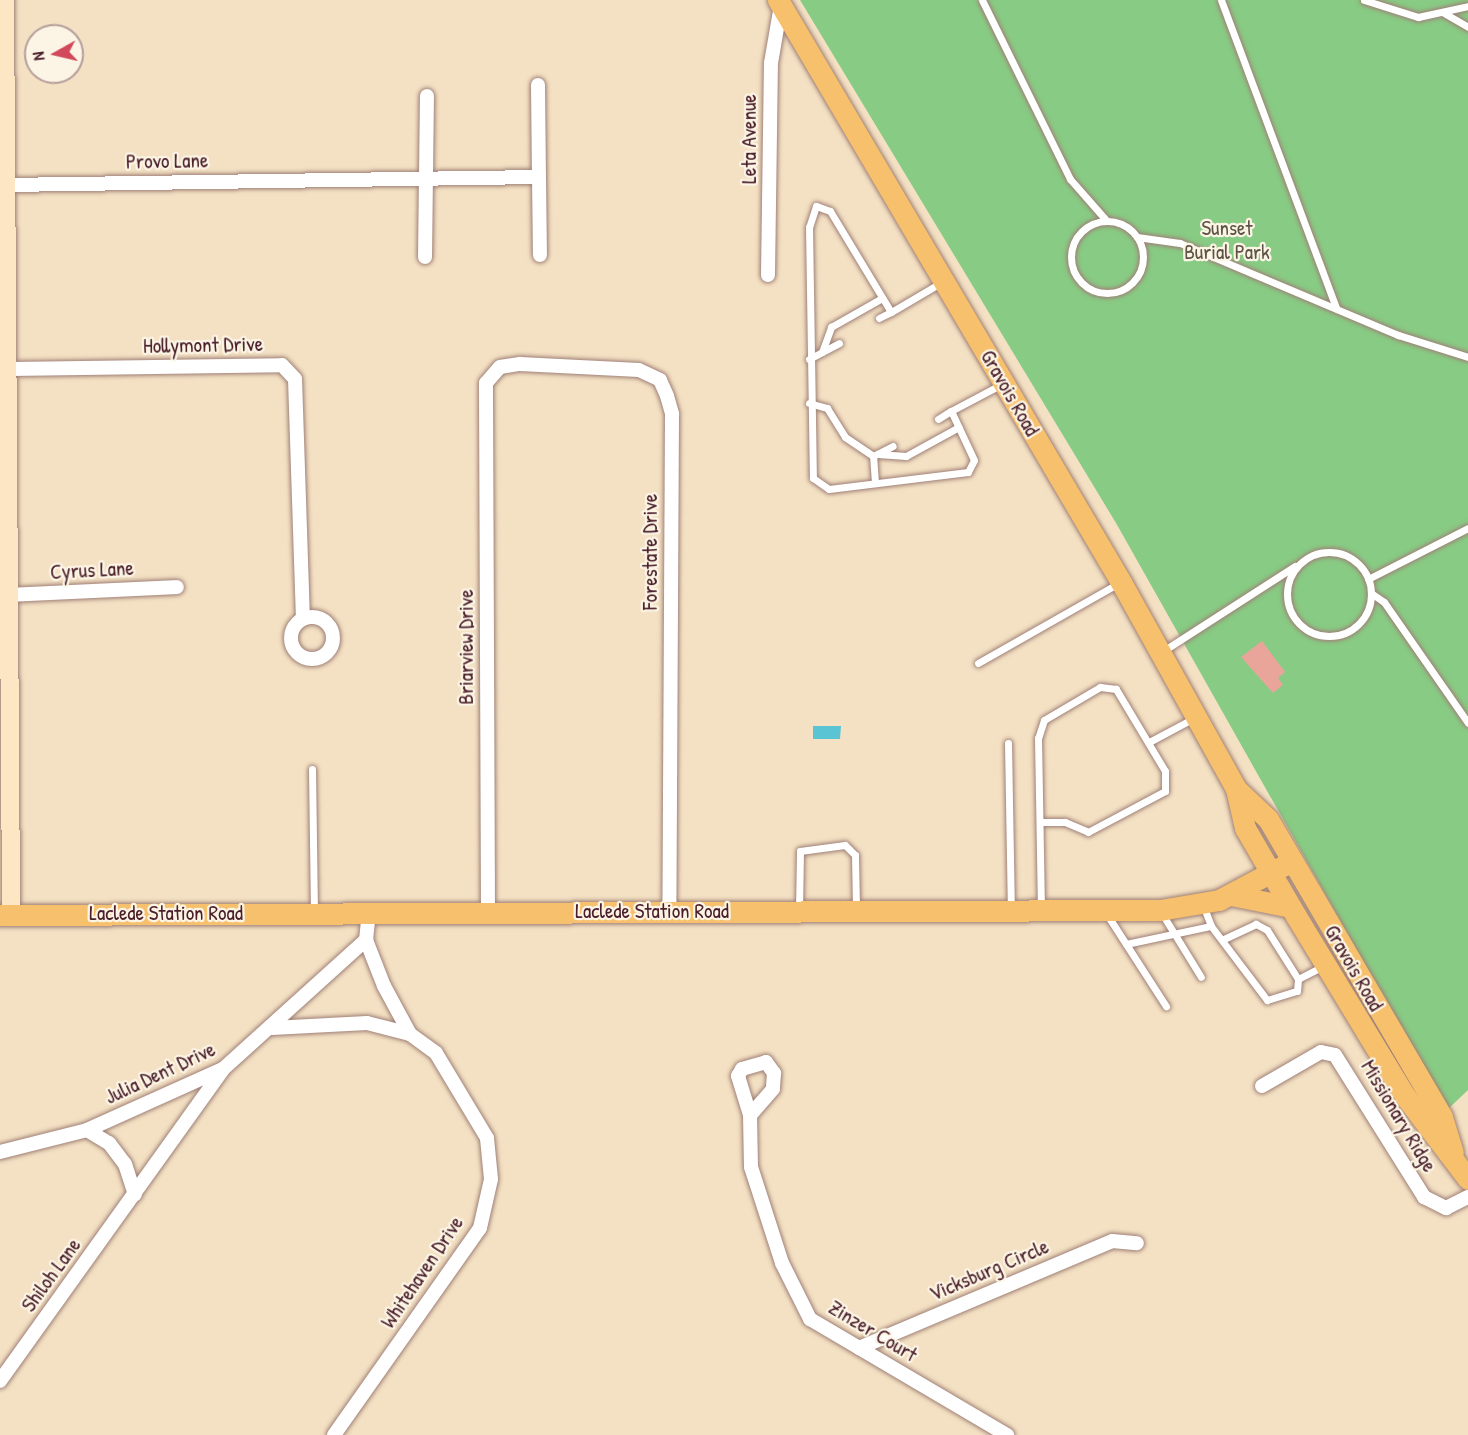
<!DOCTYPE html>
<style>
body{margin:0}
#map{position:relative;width:1468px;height:1435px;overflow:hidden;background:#f4e0c3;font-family:"Patrick Hand",sans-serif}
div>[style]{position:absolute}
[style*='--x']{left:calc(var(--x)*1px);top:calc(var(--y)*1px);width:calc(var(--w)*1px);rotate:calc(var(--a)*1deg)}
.green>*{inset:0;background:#88cb84}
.water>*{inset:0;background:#5ac4d5}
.building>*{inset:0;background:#e9a599}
.roads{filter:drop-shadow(0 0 2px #9f8077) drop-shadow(0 0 2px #9f8077)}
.lane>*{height:7px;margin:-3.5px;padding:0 3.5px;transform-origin:3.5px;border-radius:3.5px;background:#fff}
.lane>.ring{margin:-3.5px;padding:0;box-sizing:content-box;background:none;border:7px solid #fff;border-radius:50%}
.street>*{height:14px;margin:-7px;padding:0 7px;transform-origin:7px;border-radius:7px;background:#fff}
.street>.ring{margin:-7px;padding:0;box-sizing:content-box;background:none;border:14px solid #fff;border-radius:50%}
.secondary>*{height:18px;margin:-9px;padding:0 9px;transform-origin:9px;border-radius:9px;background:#fce6c4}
.primary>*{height:21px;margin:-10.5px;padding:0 10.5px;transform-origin:10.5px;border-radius:10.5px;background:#f7c06c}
span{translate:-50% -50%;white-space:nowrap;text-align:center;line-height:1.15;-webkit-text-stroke:4.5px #fcf5e5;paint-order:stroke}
.street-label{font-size:21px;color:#4a1f2b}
.park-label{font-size:21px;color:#5d5346}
.north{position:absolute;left:24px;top:24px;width:60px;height:60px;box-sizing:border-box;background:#fcf5e5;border:2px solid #b59f9b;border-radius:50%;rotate:262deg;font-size:16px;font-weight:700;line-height:24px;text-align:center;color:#4a1f2b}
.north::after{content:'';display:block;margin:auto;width:21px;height:27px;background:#d1495b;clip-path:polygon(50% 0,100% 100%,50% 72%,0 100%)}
</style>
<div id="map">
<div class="green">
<i style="clip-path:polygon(800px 0,1468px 0,1468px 1090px,1447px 1110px,1116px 523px)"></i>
</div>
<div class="water">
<i style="clip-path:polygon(813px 726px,841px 726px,840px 739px,813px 739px)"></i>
</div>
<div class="building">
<i style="clip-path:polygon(1262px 641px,1285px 672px,1278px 678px,1283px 685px,1273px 693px,1241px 657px)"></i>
</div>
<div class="roads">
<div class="lane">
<i style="--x:982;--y:0;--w:199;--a:63.8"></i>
<i style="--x:1070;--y:179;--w:55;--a:48.7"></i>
<i style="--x:1221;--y:0;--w:329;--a:69.5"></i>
<i style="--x:1364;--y:0;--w:57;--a:17.5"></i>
<i style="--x:1418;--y:17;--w:51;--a:-12.4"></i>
<i style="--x:1444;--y:13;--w:28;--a:30"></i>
<i class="ring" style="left:1071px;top:221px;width:65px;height:65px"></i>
<i style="--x:1137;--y:237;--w:43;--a:7.9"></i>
<i style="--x:1180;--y:243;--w:237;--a:22.9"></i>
<i style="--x:1398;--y:335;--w:73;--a:17.4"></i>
<i style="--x:942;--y:282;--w:59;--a:149.5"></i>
<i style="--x:891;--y:312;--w:118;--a:-121.1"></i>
<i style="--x:830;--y:211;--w:15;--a:-160"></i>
<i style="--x:816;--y:206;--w:22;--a:108"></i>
<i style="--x:809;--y:227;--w:251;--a:89.1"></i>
<i style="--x:813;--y:478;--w:19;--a:35"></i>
<i style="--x:829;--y:489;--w:140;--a:-7"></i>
<i style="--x:968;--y:472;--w:13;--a:-63"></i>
<i style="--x:974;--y:460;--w:54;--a:-115.1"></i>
<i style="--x:951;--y:411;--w:58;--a:-27.9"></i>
<i style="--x:879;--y:318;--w:13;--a:-27"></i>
<i style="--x:822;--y:352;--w:27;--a:-70"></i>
<i style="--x:831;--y:327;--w:59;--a:-29.6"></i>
<i style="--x:809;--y:359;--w:34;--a:-28"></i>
<i style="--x:809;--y:403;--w:19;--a:16"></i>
<i style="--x:827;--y:408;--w:34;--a:58"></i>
<i style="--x:845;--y:437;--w:34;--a:34"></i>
<i style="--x:938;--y:419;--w:15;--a:-32"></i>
<i style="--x:878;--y:454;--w:28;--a:4"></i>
<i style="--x:906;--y:456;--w:60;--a:-28.7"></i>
<i style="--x:875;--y:483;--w:27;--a:-94"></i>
<i style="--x:873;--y:456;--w:22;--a:-27"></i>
<i class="ring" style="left:1287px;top:552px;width:77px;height:77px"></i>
<i style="--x:1368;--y:579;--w:112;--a:-27"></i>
<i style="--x:1371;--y:593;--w:16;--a:35"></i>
<i style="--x:1384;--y:602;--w:147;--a:55.2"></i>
<i style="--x:1163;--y:651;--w:157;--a:-32.8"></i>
<i style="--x:978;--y:663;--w:162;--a:-29.6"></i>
<i style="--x:1151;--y:741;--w:49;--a:-28.1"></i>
<i style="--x:1008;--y:743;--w:166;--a:89"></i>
<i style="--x:312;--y:769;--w:141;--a:89.2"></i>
<i style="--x:1040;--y:822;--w:25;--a:0"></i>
<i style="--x:1065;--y:822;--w:25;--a:23"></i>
<i style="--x:1088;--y:832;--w:87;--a:-28"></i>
<i style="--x:1165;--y:791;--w:20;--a:-90"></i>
<i style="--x:1165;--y:771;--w:96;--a:-120.9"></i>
<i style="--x:1116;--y:689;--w:16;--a:-173"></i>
<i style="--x:1100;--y:687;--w:65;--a:149.5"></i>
<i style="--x:1044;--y:720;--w:19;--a:108"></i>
<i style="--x:1038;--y:738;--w:170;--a:89"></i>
<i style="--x:1203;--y:905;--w:22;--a:69"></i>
<i style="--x:1211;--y:926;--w:93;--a:52.9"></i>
<i style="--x:1267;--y:1000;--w:31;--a:-17"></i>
<i style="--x:1297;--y:991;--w:12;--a:-85"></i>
<i style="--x:1298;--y:979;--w:58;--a:-122.3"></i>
<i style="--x:1267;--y:930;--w:13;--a:-151"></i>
<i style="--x:1256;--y:924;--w:35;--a:155"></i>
<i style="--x:799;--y:910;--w:59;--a:-89"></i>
<i style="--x:800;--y:851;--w:45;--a:-7.6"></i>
<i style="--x:845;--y:845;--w:14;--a:45"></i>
<i style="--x:855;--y:855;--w:54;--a:88.9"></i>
<i style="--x:1161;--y:912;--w:76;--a:58.4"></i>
<i style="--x:1106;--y:913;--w:111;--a:57.2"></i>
<i style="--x:1126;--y:944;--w:87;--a:-12"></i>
<i style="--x:1298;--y:979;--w:27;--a:-27"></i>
</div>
<div class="street">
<i style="--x:538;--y:85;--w:92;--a:89.4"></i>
<i style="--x:6;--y:185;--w:533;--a:-0.86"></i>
<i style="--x:539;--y:177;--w:78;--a:89.3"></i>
<i style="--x:425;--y:257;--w:161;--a:-89.3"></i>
<i style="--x:768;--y:275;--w:212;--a:-89.2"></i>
<i style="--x:771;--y:63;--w:59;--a:-80.2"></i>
<i style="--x:10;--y:369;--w:272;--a:-0.8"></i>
<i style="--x:282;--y:365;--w:19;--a:47"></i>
<i style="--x:295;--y:379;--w:240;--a:88.1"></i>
<i style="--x:9;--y:595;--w:168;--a:-2.7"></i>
<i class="ring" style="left:291px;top:617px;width:28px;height:28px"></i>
<i style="--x:488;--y:911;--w:528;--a:-90.22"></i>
<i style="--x:486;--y:383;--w:21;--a:-49"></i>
<i style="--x:500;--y:367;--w:20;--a:-9"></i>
<i style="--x:520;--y:364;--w:119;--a:2.9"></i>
<i style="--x:639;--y:370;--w:23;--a:25"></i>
<i style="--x:660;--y:380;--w:17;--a:66"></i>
<i style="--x:667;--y:396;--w:19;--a:74"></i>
<i style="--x:672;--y:414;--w:497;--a:90.3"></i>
<i style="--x:272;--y:1028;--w:95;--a:-3"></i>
<i style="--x:367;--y:1023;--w:44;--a:14.3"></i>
<i style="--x:1262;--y:1086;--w:68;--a:-30"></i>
<i style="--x:1321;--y:1052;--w:14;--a:12"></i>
<i style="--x:1335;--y:1055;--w:168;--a:57.9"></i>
<i style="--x:1424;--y:1197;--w:25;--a:27"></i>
<i style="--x:1446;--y:1208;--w:25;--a:-27"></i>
<i style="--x:750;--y:1115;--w:41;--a:-107.1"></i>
<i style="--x:738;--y:1076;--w:8;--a:-60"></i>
<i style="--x:742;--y:1069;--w:25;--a:-16"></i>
<i style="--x:766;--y:1062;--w:14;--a:54"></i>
<i style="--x:774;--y:1073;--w:16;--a:94"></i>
<i style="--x:773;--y:1089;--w:35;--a:131"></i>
<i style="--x:750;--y:1115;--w:52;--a:88.9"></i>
<i style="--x:751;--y:1167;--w:101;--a:72.1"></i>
<i style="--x:782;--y:1263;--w:63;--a:63.4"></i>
<i style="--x:810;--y:1319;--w:229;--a:30.5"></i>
<i style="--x:87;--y:1130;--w:26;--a:31"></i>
<i style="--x:109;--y:1143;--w:26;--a:53"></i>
<i style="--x:125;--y:1164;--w:32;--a:72"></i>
<i style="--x:0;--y:1152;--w:90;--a:-14.2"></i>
<i style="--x:87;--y:1130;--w:149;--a:-24.2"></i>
<i style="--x:223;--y:1069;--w:193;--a:-42.1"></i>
<i style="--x:859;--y:1348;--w:275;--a:-22.9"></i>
<i style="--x:1112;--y:1241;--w:25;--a:5"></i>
<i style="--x:0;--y:1381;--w:381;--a:-54.4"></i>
<i style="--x:334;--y:1435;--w:253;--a:-54.8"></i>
<i style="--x:480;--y:1228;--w:50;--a:-77.3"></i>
<i style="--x:491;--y:1179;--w:41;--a:-95.6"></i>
<i style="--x:487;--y:1138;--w:99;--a:-121"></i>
<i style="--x:436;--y:1053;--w:32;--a:-144"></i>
<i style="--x:410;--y:1034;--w:55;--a:-118.4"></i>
<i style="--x:384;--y:986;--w:49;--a:-111.4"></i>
<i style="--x:366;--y:940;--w:28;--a:-84"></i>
</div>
<div class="secondary">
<i style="--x:5;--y:0;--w:915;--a:89.62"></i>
</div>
<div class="primary">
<i style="--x:778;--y:0;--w:676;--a:59.49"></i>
<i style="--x:1121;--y:582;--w:237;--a:60.9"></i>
<i style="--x:1236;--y:789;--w:40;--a:77"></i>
<i style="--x:1245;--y:828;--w:102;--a:59.9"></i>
<i style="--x:1296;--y:916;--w:210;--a:58.8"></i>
<i style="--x:1405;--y:1096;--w:104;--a:52.8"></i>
<i style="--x:1236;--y:789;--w:44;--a:43.2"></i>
<i style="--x:1268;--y:819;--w:345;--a:59.7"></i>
<i style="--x:1442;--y:1117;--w:37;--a:73"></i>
<i style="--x:1231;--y:895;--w:61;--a:11.3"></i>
<i style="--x:0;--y:915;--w:1160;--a:-0.25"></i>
<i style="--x:1160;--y:910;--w:60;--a:-9.6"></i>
<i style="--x:1219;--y:900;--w:83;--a:-28.1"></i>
</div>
</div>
<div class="street-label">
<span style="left:749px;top:139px;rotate:-90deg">Leta Avenue</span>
<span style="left:167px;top:161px;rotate:-1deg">Provo Lane</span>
<span style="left:203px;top:345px;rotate:-1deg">Hollymont Drive</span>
<span style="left:1010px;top:393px;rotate:60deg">Gravois Road</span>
<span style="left:650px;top:552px;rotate:-90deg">Forestate Drive</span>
<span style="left:92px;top:570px;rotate:-3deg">Cyrus Lane</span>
<span style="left:466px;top:647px;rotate:-90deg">Briarview Drive</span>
<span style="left:652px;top:911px">Laclede Station Road</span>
<span style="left:166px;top:913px">Laclede Station Road</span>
<span style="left:1354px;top:968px;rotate:60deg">Gravois Road</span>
<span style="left:160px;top:1073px;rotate:-25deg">Julia Dent Drive</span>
<span style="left:1399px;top:1116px;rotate:59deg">Missionary Ridge</span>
<span style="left:989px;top:1270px;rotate:-23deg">Vicksburg Circle</span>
<span style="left:422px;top:1272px;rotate:-56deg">Whitehaven Drive</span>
<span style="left:51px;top:1275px;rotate:-54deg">Shiloh Lane</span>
<span style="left:873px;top:1331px;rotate:31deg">Zinzer Court</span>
</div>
<div class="park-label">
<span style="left:1227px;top:240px">Sunset<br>Burial Park</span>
</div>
<div class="north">N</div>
</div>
